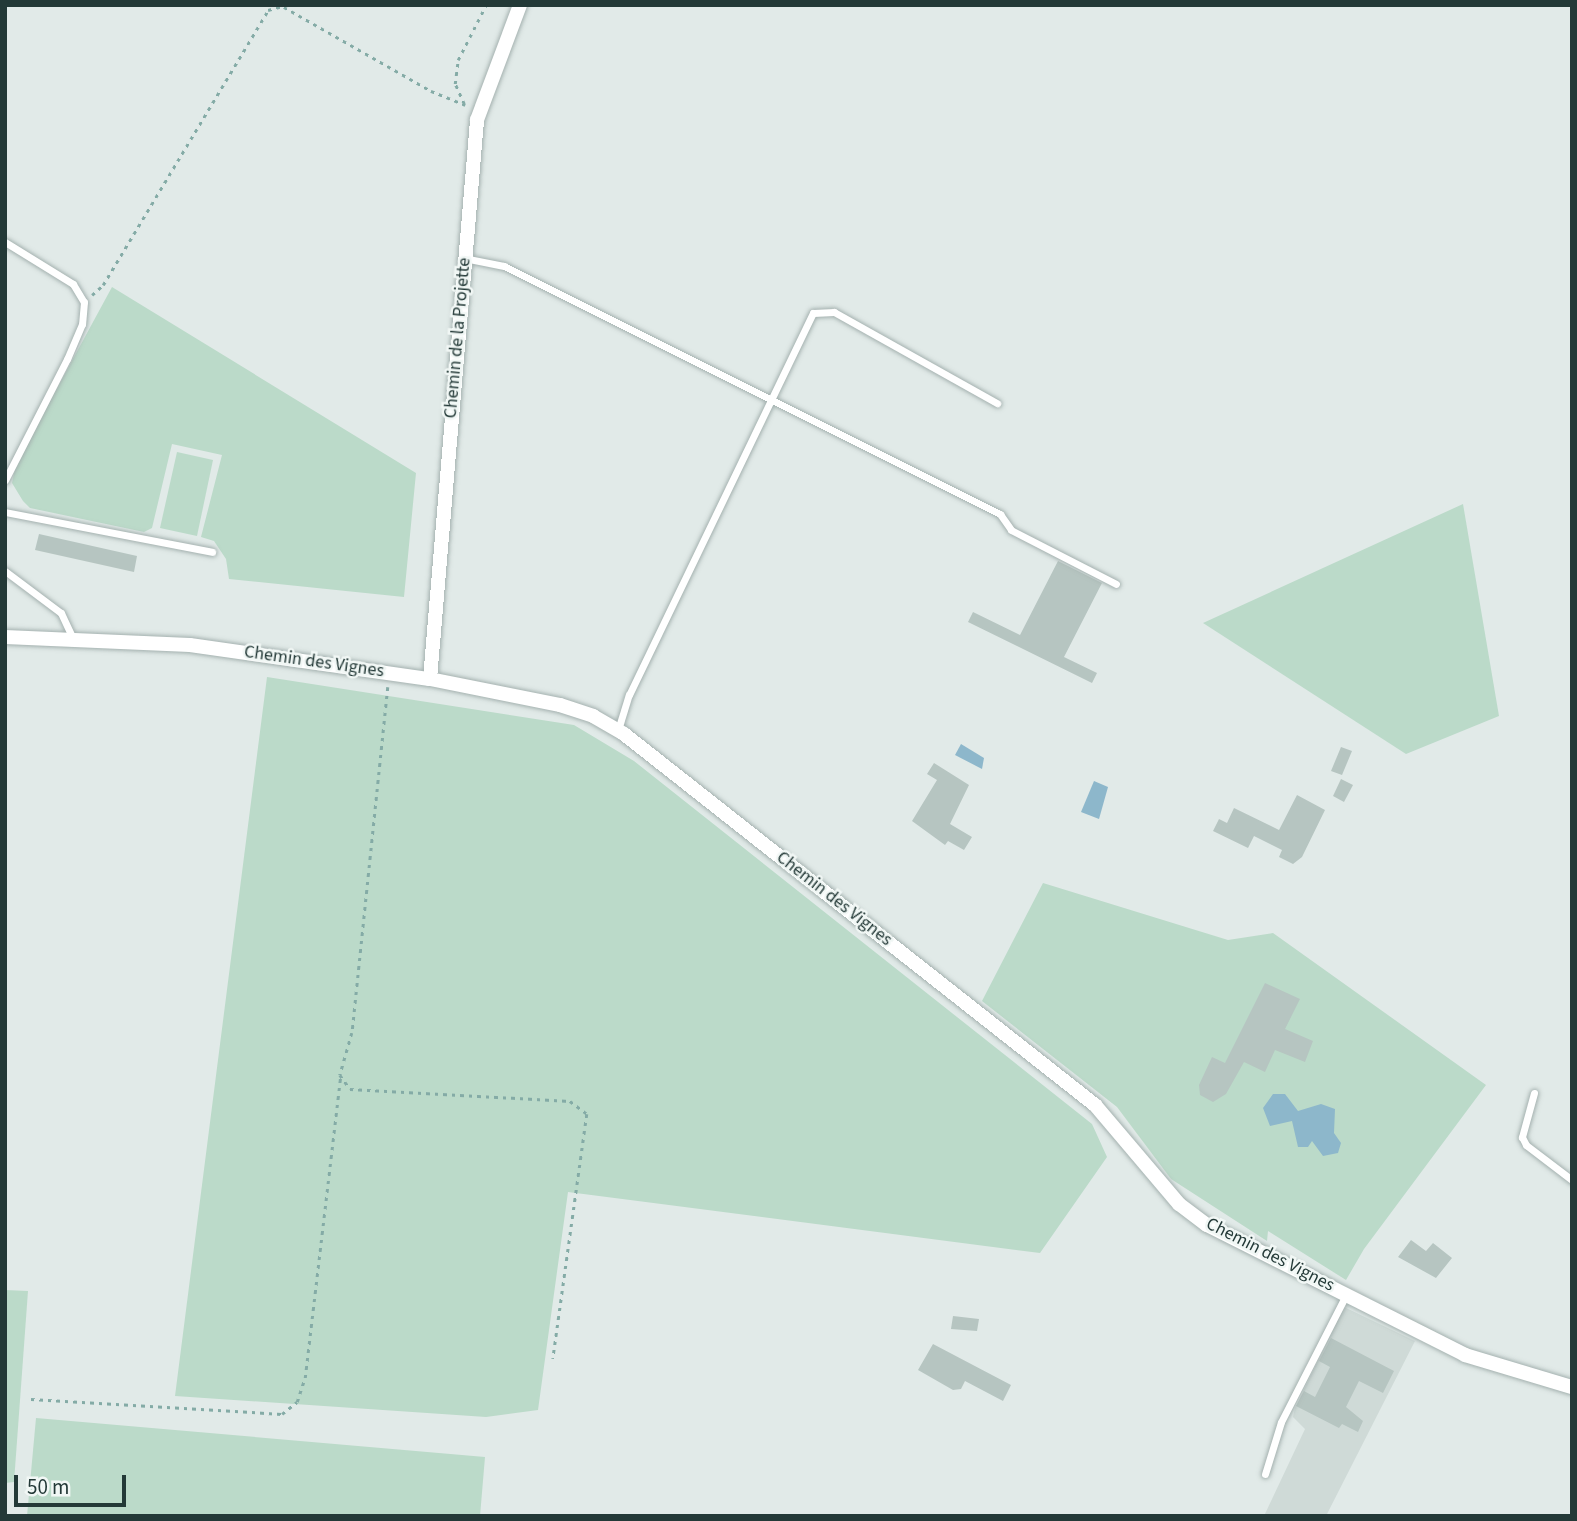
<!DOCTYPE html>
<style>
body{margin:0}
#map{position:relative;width:1577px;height:1521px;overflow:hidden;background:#e1eae8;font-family:"Source Sans 3",sans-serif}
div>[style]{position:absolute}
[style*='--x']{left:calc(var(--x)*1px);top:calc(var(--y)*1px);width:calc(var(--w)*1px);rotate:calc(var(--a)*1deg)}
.built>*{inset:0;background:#cfdad7}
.green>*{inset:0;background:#bbdac9}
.water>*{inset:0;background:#8db7cb}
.building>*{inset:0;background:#b6c5c1}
.path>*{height:2.5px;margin-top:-1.25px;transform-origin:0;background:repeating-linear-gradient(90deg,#84aba6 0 3.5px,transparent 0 8.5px)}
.roads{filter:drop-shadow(0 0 2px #a4b1af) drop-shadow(0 0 2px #a4b1af)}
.service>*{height:7px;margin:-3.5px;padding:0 3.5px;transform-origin:3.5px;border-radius:3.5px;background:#fff}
.minor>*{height:14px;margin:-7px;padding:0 7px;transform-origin:7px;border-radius:7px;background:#fff}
span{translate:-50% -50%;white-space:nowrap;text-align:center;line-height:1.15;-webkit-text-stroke:5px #f1f7f5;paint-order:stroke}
.street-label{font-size:18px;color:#233937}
.frame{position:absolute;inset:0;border:7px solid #233937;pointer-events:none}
.scale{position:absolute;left:14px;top:1475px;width:112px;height:32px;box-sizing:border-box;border:4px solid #233937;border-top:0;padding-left:9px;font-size:21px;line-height:24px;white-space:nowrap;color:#233937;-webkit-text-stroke:5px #f1f7f5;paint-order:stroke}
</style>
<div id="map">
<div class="built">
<i style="clip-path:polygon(1344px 1307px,1415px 1341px,1326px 1516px,1264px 1516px,1305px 1429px,1293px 1417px,1295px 1408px)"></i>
</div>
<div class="green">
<i style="clip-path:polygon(112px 287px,416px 473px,404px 597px,229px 579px,226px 559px,214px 541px,201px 537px,222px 455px,172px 444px,152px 528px,144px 532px,30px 508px,23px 501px,12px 483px,16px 464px)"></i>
<i style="clip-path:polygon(177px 452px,213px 460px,197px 536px,160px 528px)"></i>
<i style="clip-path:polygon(1463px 504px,1499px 716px,1406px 754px,1203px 623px)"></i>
<i style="clip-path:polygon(267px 677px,574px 725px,634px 761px,1092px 1124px,1107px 1157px,1040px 1253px,568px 1192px,538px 1410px,486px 1417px,175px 1396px)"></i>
<i style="clip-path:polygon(1043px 883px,1228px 940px,1273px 933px,1486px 1085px,1364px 1249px,1346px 1280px,1268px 1231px,1267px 1241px,1171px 1179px,1117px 1107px,982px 1001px)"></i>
<i style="clip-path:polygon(5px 1290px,28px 1291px,14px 1482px,5px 1483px)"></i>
<i style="clip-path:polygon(36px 1418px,485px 1457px,480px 1516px,27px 1516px)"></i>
</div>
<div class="water">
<i style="clip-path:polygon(961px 744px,984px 758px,982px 769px,955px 755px)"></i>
<i style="clip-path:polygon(1094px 781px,1108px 787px,1099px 819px,1081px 812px)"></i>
<i style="clip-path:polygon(1273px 1094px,1285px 1094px,1298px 1111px,1321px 1104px,1335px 1109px,1334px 1133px,1341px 1143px,1338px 1153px,1323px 1156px,1312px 1141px,1308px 1147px,1298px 1147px,1292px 1121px,1270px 1126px,1263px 1108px)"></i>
</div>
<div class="building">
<i style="clip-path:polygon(39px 534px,137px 556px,134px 572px,35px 550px)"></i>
<i style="clip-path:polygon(1058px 561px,1102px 583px,1064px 657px,1097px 673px,1092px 683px,968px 622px,973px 612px,1020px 635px)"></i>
<i style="clip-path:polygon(1341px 747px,1352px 751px,1342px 775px,1331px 771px)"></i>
<i style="clip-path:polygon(934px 763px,969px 785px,950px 824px,972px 837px,964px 850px,948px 841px,945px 845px,912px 821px,937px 780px,927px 774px)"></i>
<i style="clip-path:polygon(1341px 779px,1353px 785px,1344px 802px,1333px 796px)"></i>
<i style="clip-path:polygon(1297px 795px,1325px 810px,1302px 857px,1293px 864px,1279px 857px,1282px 850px,1254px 836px,1248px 848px,1213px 831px,1219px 819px,1227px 823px,1234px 808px,1279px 830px)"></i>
<i style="clip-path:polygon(1265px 983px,1300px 999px,1285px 1029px,1313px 1041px,1305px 1062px,1275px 1050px,1265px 1072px,1244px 1062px,1226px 1094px,1213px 1102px,1200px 1095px,1199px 1085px,1212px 1057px,1225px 1063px)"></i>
<i style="clip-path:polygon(1411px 1240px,1426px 1251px,1433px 1243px,1452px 1258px,1436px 1278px,1398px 1257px)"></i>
<i style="clip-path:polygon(953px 1316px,979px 1319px,977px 1331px,951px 1329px)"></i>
<i style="clip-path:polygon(1331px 1338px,1394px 1371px,1383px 1393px,1359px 1381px,1346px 1407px,1363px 1421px,1358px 1432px,1342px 1424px,1339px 1428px,1296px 1406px,1304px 1391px,1315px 1397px,1330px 1367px,1319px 1361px)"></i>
<i style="clip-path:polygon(933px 1344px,1011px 1385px,1003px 1401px,965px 1381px,961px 1389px,953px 1390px,918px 1370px)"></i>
</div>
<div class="path">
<i style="--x:284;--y:7;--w:169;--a:29.7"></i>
<i style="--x:431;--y:91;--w:37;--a:22"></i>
<i style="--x:464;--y:104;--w:22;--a:-114"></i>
<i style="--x:455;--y:84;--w:24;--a:-83"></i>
<i style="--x:458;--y:60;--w:62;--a:-63"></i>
<i style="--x:92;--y:295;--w:15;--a:-42"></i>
<i style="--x:103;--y:285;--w:321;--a:-59"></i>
<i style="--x:268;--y:10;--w:16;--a:-15"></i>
<i style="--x:388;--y:687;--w:348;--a:95.9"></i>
<i style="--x:352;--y:1033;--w:44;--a:105.9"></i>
<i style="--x:340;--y:1075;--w:17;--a:54"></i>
<i style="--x:350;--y:1089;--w:220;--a:3.1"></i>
<i style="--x:570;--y:1101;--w:21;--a:37"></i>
<i style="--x:587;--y:1114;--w:247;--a:97.9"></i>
<i style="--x:31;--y:1399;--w:251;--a:3.4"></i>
<i style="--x:282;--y:1414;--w:19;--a:-39"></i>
<i style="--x:297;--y:1402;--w:25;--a:-72"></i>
<i style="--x:305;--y:1378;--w:302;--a:-83.3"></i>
</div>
<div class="roads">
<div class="service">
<i style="--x:5;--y:242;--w:80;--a:31.7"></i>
<i style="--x:73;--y:284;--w:21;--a:59"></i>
<i style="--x:84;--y:302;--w:22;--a:95"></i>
<i style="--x:82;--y:324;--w:38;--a:113"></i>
<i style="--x:67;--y:359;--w:136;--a:117.1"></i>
<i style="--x:464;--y:258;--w:41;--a:11.3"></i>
<i style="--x:504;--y:266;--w:555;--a:26.57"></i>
<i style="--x:1000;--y:514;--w:19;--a:55"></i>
<i style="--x:1011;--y:530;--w:118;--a:27.2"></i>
<i style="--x:5;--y:512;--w:211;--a:10.9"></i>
<i style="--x:5;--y:571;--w:70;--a:36.9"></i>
<i style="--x:61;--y:613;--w:29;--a:65"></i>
<i style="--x:618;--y:730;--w:37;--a:-73"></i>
<i style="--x:629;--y:695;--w:424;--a:-64.3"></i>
<i style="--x:813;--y:313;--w:21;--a:-3"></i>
<i style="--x:834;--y:312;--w:187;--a:29.2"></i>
<i style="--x:1534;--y:1093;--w:46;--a:105.3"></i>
<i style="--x:1522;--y:1137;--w:9;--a:63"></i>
<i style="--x:1526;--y:1145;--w:58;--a:37.3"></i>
<i style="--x:1265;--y:1474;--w:54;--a:-72.9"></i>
<i style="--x:1281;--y:1422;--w:143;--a:-62.9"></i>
</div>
<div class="minor">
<i style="--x:5;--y:637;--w:185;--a:2.5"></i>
<i style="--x:190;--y:645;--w:242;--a:8.1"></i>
<i style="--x:430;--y:679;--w:133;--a:11.3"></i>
<i style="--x:560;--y:705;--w:35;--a:18"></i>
<i style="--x:593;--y:716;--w:36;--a:30"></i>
<i style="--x:624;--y:734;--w:600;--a:38.23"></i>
<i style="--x:1095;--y:1105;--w:130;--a:49.7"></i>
<i style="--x:1179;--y:1204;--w:35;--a:37"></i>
<i style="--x:1207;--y:1225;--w:289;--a:26.7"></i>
<i style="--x:1465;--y:1355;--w:112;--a:16.7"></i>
<i style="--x:430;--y:679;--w:561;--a:-85.19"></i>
<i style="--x:477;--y:120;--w:123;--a:-69.5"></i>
</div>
</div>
<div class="street-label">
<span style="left:458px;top:338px;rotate:-85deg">Chemin de la Projette</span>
<span style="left:314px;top:662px;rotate:8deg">Chemin des Vignes</span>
<span style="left:834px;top:899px;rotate:38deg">Chemin des Vignes</span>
<span style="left:1270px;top:1255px;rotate:27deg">Chemin des Vignes</span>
</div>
<div class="frame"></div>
<div class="scale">50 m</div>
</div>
